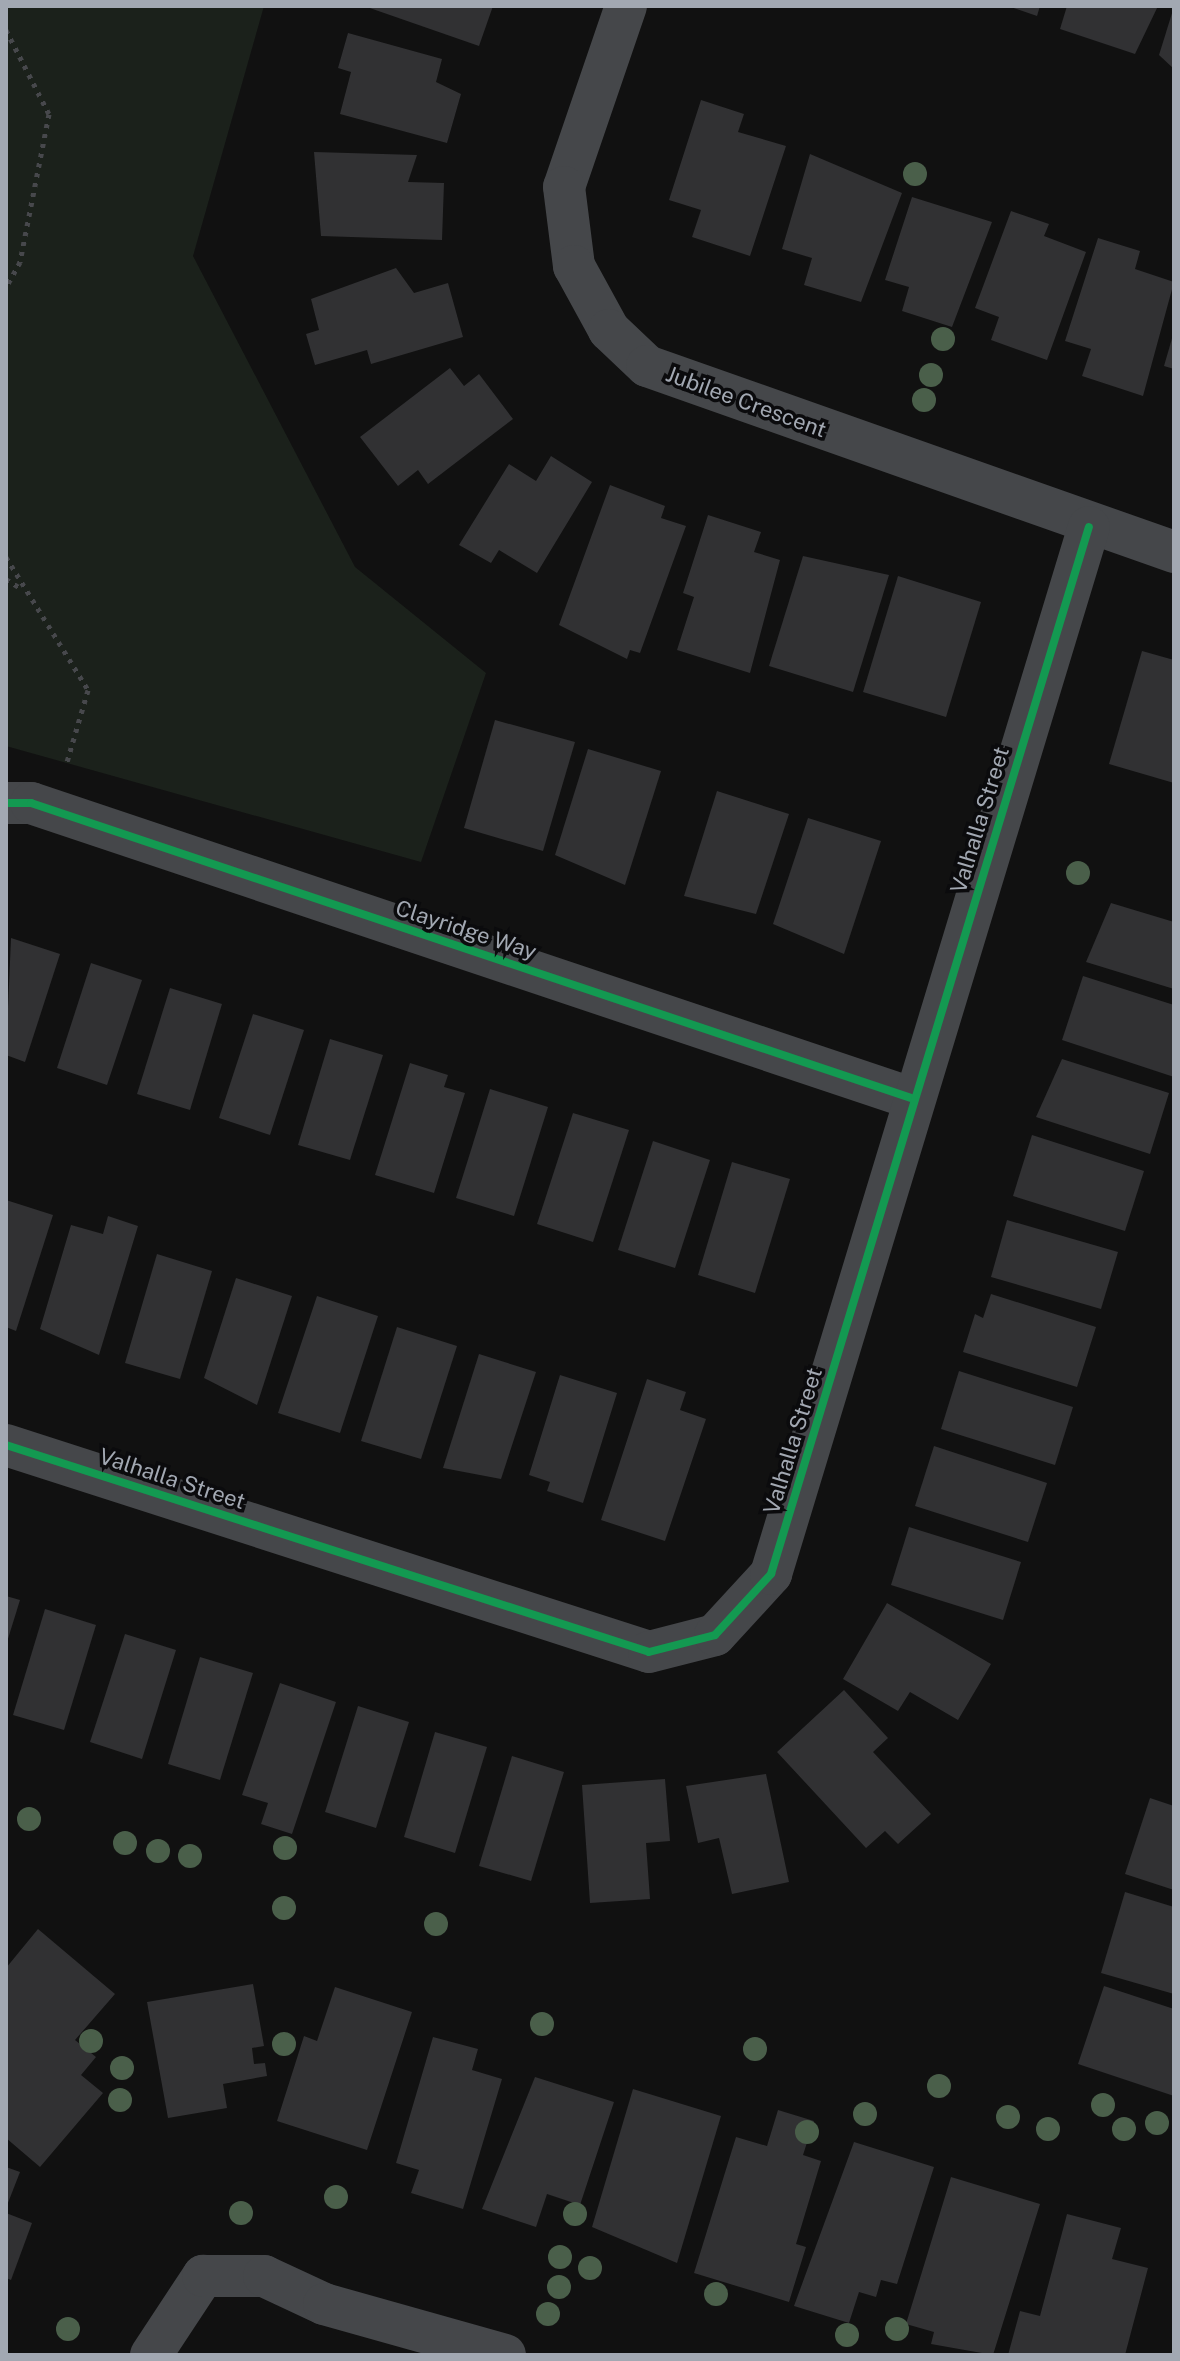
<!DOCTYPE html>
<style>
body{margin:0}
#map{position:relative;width:1180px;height:2361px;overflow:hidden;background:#111;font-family:"Public Sans",sans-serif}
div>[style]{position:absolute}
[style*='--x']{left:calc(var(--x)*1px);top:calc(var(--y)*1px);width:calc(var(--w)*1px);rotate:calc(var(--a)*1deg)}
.green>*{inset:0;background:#1b211b}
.building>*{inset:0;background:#313133}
.path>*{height:5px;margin-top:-2.5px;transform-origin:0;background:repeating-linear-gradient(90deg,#47484c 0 4px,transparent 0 10px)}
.minor>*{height:42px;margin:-21px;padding:0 21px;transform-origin:21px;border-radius:21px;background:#45474a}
.cycleway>*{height:8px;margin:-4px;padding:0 4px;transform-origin:4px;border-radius:4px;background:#139951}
.trees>*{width:24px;height:24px;margin:-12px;border-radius:50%;background:#4a5f4a}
span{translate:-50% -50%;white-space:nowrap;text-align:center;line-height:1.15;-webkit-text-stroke:7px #0b0b0d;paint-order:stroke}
.street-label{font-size:22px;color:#a2a8b2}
.frame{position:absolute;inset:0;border:8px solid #a2a8b2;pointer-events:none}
</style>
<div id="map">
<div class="green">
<i style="clip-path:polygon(6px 6px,264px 6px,193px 256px,355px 567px,486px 673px,421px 862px,6px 746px)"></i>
</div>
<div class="building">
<i style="clip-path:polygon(364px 6px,493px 6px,479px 46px)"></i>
<i style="clip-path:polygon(1008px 6px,1040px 6px,1037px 16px)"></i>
<i style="clip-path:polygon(1067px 6px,1158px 6px,1135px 54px,1060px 29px)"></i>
<i style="clip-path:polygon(1173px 10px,1174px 10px,1174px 69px,1159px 55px)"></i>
<i style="clip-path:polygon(348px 33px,442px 59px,436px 82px,461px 94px,447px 143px,340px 114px,351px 72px,338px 68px)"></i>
<i style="clip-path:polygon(701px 100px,744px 114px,738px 132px,786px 146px,750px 256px,692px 237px,701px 210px,669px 200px)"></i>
<i style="clip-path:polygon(314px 152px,417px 155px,408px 182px,444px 183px,442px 240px,321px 236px)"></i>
<i style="clip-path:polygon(810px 154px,902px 193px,861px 302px,804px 285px,812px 258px,782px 249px)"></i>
<i style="clip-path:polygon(912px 197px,992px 222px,952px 327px,902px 311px,909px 287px,885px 280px)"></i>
<i style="clip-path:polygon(1011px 211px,1049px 224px,1044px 236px,1086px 252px,1047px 360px,991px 340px,999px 317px,975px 308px)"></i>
<i style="clip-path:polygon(1098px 238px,1140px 251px,1135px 269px,1174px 282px,1143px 396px,1082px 376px,1091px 349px,1065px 341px)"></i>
<i style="clip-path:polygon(396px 268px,414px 293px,448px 283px,463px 337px,371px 364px,367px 350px,315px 365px,306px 334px,319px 330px,311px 299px)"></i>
<i style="clip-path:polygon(1173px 335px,1174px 335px,1174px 369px,1164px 366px)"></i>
<i style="clip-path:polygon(450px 368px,464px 386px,479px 374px,513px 419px,428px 484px,418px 470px,398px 486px,360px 437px)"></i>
<i style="clip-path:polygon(551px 456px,592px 482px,537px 573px,499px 550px,491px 563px,459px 545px,509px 464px,536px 481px)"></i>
<i style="clip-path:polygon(610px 485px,665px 506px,661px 518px,686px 526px,640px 653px,630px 650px,627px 659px,559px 625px)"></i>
<i style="clip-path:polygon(708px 515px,761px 532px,754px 552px,780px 560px,750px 673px,677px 650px,694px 597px,683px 593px)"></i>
<i style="clip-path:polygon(803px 556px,889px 575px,853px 692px,769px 666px)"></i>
<i style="clip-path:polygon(898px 576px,981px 602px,946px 717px,863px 692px)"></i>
<i style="clip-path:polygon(1142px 651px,1174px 660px,1174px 783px,1109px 764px)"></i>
<i style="clip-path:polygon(495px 720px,575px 742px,543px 851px,464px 828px)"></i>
<i style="clip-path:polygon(588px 749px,661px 771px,625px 885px,555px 855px)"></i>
<i style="clip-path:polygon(717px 791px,789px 814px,756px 914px,684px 896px)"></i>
<i style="clip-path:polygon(808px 818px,881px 841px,844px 954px,773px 924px)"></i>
<i style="clip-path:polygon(1111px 903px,1174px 922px,1174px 989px,1086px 962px)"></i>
<i style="clip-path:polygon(11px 938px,60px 954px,25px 1062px,6px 1055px)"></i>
<i style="clip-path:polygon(91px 963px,142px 980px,107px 1085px,57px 1068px)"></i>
<i style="clip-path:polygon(1083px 976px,1174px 1005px,1174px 1077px,1062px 1040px)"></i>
<i style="clip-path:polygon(170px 988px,222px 1004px,190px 1110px,137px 1094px)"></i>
<i style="clip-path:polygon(253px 1014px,304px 1030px,270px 1135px,219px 1118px)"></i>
<i style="clip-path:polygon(330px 1039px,383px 1055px,350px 1160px,298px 1145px)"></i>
<i style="clip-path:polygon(1062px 1059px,1169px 1093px,1150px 1154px,1036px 1117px)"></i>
<i style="clip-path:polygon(410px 1063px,448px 1075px,444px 1087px,465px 1093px,434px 1193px,375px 1175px)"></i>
<i style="clip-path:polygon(490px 1089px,548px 1107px,514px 1216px,456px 1198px)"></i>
<i style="clip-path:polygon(573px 1113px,629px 1130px,593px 1242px,537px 1224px)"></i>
<i style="clip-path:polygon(1032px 1135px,1144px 1171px,1125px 1231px,1013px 1196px)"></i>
<i style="clip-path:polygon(653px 1141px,710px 1160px,675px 1268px,618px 1250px)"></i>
<i style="clip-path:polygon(732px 1162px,790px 1179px,755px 1293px,698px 1275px)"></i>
<i style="clip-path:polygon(6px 1200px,53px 1215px,16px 1331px,6px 1327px)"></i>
<i style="clip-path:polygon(108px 1216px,138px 1226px,99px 1355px,40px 1329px,71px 1225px,103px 1234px)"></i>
<i style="clip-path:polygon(1007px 1220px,1118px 1252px,1101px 1309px,991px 1277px)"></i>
<i style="clip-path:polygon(157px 1254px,212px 1271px,180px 1379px,125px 1363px)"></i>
<i style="clip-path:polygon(236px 1278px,292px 1296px,257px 1405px,204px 1378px)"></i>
<i style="clip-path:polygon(991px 1294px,1096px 1327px,1077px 1387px,963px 1352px,975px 1314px,983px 1318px)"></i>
<i style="clip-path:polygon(317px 1296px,378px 1316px,340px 1433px,278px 1413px)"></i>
<i style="clip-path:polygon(397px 1327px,457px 1346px,421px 1459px,361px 1441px)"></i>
<i style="clip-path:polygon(479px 1354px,536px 1372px,501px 1479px,443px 1468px)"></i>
<i style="clip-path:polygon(959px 1371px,1073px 1407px,1055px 1465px,941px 1429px)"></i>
<i style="clip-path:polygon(560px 1375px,617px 1393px,583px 1503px,547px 1491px,550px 1482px,529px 1475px)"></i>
<i style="clip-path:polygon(647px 1379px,686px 1392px,680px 1410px,706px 1419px,665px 1541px,601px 1520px)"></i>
<i style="clip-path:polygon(934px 1446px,1047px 1483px,1028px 1542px,915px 1506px)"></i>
<i style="clip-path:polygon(909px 1527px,1021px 1562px,1003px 1620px,891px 1585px)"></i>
<i style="clip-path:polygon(6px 1596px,20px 1600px,7px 1642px,6px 1642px)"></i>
<i style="clip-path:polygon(887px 1603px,991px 1664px,958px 1720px,910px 1692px,898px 1711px,843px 1679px)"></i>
<i style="clip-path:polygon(45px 1609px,96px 1625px,64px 1730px,13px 1715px)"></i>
<i style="clip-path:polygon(125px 1634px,176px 1650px,142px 1759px,90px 1742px)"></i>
<i style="clip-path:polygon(200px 1657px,253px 1673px,220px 1780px,168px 1764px)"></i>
<i style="clip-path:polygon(280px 1683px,336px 1702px,292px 1834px,261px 1824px,268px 1803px,242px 1795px)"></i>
<i style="clip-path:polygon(844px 1690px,888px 1738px,873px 1752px,931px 1814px,898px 1844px,885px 1831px,866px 1848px,777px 1752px)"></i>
<i style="clip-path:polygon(358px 1706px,409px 1722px,376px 1828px,325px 1812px)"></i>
<i style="clip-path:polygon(435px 1732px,487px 1747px,455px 1853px,404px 1837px)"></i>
<i style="clip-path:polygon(512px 1756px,564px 1772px,531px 1881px,479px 1866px)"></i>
<i style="clip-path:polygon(766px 1774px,789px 1882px,732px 1894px,719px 1838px,698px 1843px,686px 1786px)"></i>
<i style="clip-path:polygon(665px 1779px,670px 1841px,646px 1843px,650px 1899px,590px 1903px,582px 1785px)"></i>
<i style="clip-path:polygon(1150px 1798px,1174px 1806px,1174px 1890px,1125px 1874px)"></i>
<i style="clip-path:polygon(1125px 1892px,1174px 1907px,1174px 1994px,1101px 1973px)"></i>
<i style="clip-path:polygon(38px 1929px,115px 1994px,75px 2040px,96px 2057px,81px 2075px,103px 2093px,40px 2167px,6px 2138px,6px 1968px)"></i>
<i style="clip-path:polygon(253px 1984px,264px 2046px,252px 2048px,254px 2064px,265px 2063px,267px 2076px,223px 2084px,227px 2108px,168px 2118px,147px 2002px)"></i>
<i style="clip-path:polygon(1104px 1986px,1174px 2009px,1174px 2096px,1078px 2064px)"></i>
<i style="clip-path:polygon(335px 1987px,412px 2012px,367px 2150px,277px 2121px,304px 2036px,317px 2041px)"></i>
<i style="clip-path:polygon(433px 2037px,478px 2049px,472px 2070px,502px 2079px,463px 2209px,411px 2193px,419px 2170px,396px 2163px)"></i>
<i style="clip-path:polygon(535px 2077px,614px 2102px,580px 2205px,547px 2194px,536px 2227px,482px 2209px)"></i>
<i style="clip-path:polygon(633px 2089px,721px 2116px,677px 2263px,592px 2227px)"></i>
<i style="clip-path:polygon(778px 2110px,814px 2121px,803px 2155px,821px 2161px,796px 2244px,806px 2247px,789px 2302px,694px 2273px,736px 2137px,767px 2146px)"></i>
<i style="clip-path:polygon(854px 2142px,934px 2167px,897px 2284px,881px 2280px,876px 2297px,859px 2292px,849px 2323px,794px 2306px)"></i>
<i style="clip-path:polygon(6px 2167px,20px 2172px,6px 2208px)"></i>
<i style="clip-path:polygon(951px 2177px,1040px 2204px,993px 2355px,931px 2344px,934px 2332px,906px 2324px)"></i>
<i style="clip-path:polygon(6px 2213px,32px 2223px,11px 2280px,6px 2278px)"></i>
<i style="clip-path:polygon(1067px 2214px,1121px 2228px,1112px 2259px,1148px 2268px,1125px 2355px,1008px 2355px,1020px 2311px,1040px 2316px)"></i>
</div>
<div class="path">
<i style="--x:6;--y:30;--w:94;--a:62.9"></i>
<i style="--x:49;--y:114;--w:151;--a:101.1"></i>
<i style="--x:20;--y:262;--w:29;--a:119"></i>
<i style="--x:6;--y:557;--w:156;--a:58.3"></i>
<i style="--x:88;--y:690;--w:75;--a:106.3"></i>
<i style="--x:6;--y:579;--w:19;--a:32"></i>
</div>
<div class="minor">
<i style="--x:626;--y:6;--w:191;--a:108.9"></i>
<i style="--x:564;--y:187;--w:80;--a:82.8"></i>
<i style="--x:574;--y:266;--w:73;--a:61.3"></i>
<i style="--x:609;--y:330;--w:52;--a:43.5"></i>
<i style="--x:647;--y:366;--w:559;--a:19.44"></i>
<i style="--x:6;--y:803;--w:25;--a:0"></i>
<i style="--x:31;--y:803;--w:931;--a:18.53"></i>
<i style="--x:6;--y:1445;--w:675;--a:17.84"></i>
<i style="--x:649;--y:1652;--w:68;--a:-14.4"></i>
<i style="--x:715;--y:1635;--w:83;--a:-47.4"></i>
<i style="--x:771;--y:1574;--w:1094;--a:-73.11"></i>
<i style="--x:151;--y:2355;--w:95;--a:-56.6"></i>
<i style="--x:203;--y:2276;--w:61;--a:0"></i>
<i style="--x:264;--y:2276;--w:66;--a:25"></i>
<i style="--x:324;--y:2304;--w:188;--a:15.7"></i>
</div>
<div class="cycleway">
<i style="--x:6;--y:803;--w:25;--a:0"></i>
<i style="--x:31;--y:803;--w:931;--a:18.53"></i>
<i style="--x:6;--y:1445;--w:675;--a:17.84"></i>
<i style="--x:649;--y:1652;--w:68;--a:-14.4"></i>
<i style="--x:715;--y:1635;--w:83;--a:-47.4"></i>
<i style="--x:771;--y:1574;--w:1094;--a:-73.11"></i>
</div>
<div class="trees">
<i style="left:915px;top:174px"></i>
<i style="left:943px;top:339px"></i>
<i style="left:931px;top:375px"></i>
<i style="left:924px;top:400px"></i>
<i style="left:1078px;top:873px"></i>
<i style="left:29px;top:1819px"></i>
<i style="left:125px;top:1843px"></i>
<i style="left:285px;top:1848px"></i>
<i style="left:158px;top:1851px"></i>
<i style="left:190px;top:1856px"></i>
<i style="left:284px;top:1908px"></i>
<i style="left:436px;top:1924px"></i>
<i style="left:542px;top:2024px"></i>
<i style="left:91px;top:2041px"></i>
<i style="left:284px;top:2044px"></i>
<i style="left:755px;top:2049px"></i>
<i style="left:122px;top:2068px"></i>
<i style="left:939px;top:2086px"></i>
<i style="left:120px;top:2100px"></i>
<i style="left:1103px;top:2105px"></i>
<i style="left:865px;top:2114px"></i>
<i style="left:1008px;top:2117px"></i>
<i style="left:1157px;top:2123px"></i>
<i style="left:1048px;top:2129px"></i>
<i style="left:1124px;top:2129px"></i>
<i style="left:807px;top:2132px"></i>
<i style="left:336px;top:2197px"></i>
<i style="left:241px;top:2213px"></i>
<i style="left:575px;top:2214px"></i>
<i style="left:560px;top:2257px"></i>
<i style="left:590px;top:2268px"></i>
<i style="left:559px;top:2287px"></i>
<i style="left:716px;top:2294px"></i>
<i style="left:548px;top:2314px"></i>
<i style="left:68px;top:2329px"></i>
<i style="left:897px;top:2329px"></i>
<i style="left:847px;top:2335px"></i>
</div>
<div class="street-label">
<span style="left:746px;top:402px;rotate:20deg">Jubilee Crescent</span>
<span style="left:980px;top:820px;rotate:-73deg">Valhalla Street</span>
<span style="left:466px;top:930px;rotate:18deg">Clayridge Way</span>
<span style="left:793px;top:1441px;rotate:-73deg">Valhalla Street</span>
<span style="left:172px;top:1479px;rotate:18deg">Valhalla Street</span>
</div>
<div class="frame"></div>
</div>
